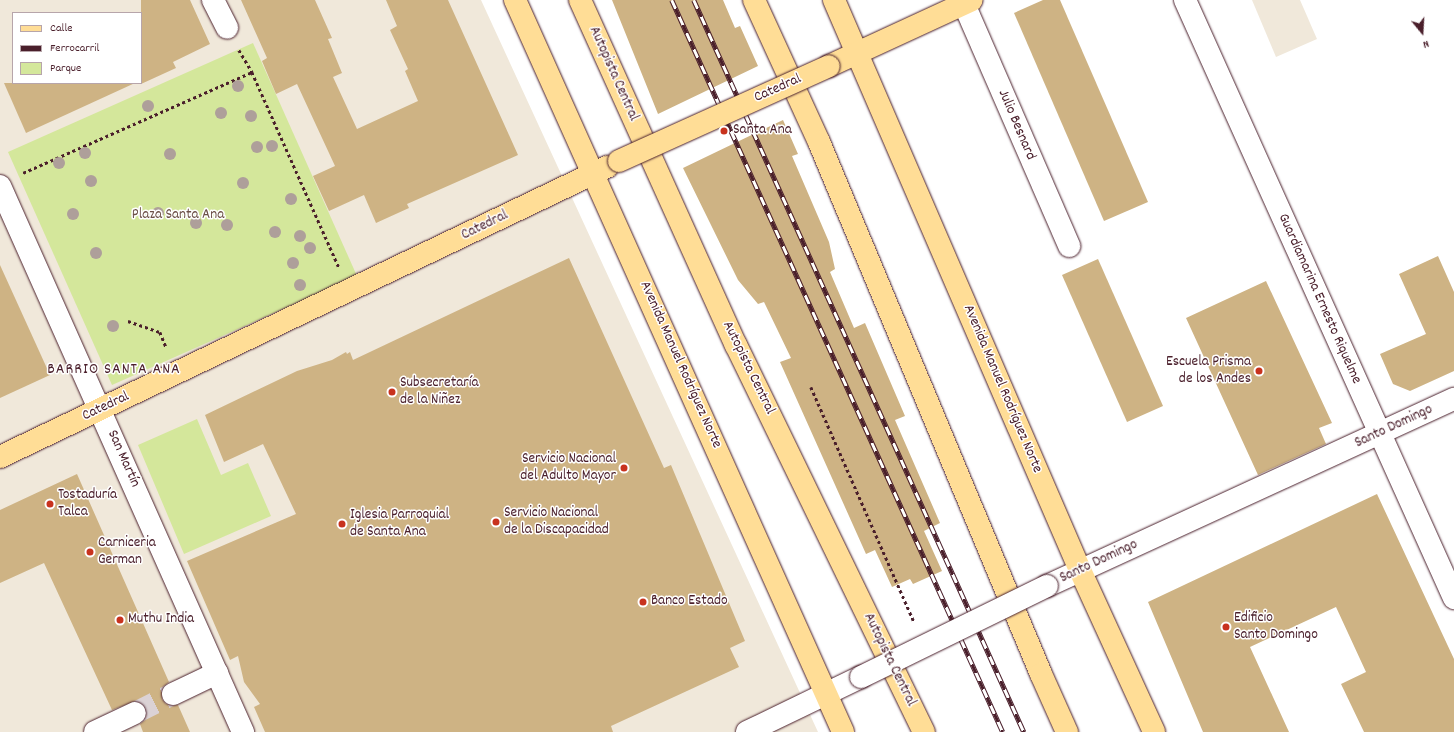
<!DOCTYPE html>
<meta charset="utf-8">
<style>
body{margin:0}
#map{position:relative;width:1454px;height:732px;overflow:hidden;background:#fff;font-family:Dekko,sans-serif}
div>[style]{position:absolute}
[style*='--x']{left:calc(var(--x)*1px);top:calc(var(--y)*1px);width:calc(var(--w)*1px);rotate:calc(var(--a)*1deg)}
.built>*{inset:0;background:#f0e8da}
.green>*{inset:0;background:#d4e79b}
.building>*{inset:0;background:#ceb384}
.minor-tunnel>*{height:22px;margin-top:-11px;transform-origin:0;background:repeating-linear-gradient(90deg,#dbd2d5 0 22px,transparent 0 33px)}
.path>*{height:2.5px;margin-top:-1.25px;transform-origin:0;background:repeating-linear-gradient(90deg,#4a1f2b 0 3px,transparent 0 6px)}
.roads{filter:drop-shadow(0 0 1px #4a1f2b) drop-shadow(0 0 1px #4a1f2b)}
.minor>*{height:22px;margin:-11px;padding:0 11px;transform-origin:11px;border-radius:11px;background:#fff}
.major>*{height:22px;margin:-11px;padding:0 11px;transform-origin:11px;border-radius:11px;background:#ffdd96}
.highway>*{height:22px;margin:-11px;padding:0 11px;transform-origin:11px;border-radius:11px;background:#ffdd96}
.rail>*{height:4.5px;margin-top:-2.25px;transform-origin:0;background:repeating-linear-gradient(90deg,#fff 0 9px,#4a1f2b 0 18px);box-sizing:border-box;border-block:1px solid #4a1f2b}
.bridges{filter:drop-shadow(0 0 1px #4a1f2b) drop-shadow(0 0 1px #4a1f2b)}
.minor-bridge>*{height:22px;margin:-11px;padding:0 11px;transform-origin:11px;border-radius:11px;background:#fff}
.major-bridge>*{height:22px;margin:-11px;padding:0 11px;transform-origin:11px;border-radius:11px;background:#ffdd96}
.trees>*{width:12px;height:12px;margin:-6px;border-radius:50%;background:#ae9f9a}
.dots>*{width:11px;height:11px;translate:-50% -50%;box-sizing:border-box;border:2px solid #fff;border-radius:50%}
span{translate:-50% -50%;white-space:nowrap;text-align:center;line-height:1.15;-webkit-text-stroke:3px #fff;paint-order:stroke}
.street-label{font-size:15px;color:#4a1f2b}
.poi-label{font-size:15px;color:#4a1f2b}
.left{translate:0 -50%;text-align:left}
.right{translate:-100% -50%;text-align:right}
.park-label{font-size:15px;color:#6c5147}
.neighbourhood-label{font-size:16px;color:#4a1f2b;letter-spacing:1px}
.legend{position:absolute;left:12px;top:12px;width:130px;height:72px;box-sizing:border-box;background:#fff;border:1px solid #b7a5aa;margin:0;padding:5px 7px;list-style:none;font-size:12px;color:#4a1f2b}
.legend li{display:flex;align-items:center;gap:8px;height:20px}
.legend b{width:20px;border:1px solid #b7a5aa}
.north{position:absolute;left:1402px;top:12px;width:40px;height:40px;-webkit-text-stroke:3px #fff;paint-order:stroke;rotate:162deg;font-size:11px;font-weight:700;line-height:16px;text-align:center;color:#4a1f2b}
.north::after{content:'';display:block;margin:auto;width:14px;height:18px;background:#4a1f2b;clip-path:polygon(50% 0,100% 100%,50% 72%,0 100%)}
</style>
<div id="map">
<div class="built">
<i style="clip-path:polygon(evenodd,0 0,481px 0,818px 732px,0 732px,0 0,13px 13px,141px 13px,141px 83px,13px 83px,13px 13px)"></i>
<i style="clip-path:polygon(1252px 0,1300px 0,1317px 39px,1276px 57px)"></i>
</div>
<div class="green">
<i style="clip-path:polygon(253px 43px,357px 276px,112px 385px,8px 152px)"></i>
<i style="clip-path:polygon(197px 419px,221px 475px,248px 463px,271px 516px,184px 554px,138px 445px)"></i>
</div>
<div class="building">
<i style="clip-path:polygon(141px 0,190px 0,210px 44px,173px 62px,176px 68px,141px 84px)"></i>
<i style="clip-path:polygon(241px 0,315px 0,332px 38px,328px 39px,342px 73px,333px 77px,357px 129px,418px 101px,405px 71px,408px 69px,390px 30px,397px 26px,386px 0,448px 0,518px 155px,407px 204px,409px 208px,376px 223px,364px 195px,329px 211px,313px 176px,335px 166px,297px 84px,276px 94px,262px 61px,267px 58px)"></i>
<i style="clip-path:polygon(612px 0,723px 0,735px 28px,740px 26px,758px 66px,658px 114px)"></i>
<i style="clip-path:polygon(1043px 0,1060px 0,1148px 202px,1104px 221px,1014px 13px)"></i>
<i style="clip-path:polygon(4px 83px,135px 83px,26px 133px)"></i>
<i style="clip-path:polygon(783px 120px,798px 154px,792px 156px,829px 242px,835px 269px,830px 272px,854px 328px,865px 323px,905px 416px,895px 420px,940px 523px,924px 531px,942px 571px,913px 584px,910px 579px,892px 587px,875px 550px,866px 554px,780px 362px,791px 358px,764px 302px,758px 304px,738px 280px,683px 168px)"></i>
<i style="clip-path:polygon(1438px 256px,1454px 292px,1454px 371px,1410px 391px,1393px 384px,1380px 354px,1426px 334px,1399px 274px)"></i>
<i style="clip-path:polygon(569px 258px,664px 468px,671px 465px,745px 641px,730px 648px,739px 667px,611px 726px,613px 732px,265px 732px,254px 707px,260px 704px,244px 682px,238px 656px,230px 660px,187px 561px,296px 514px,263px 444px,224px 462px,205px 415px,297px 371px,332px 360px,346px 352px,347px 354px,350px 352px,353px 360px)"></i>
<i style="clip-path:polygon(1098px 259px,1163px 406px,1127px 422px,1062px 275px)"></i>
<i style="clip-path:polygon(0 265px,50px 375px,0 398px)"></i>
<i style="clip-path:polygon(1266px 281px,1332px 423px,1319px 428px,1326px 444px,1258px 475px,1186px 318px)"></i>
<i style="clip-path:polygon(77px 474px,169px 682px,163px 687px,162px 699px,166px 704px,178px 705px,190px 732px,143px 732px,140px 724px,145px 720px,146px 708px,136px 701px,112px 710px,44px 563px,0 583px,0 510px)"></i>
<i style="clip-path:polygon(1377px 494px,1454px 659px,1454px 732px,1364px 732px,1341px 684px,1366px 672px,1336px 607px,1250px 647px,1289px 732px,1203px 732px,1148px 602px)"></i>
</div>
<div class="minor-tunnel">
<i style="--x:135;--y:713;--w:42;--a:-26.6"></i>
</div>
<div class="path">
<i style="--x:239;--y:50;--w:26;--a:59"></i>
<i style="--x:252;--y:72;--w:214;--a:66"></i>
<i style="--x:23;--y:173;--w:250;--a:-23.8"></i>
<i style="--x:128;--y:321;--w:34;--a:19"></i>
<i style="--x:160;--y:332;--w:16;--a:68"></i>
<i style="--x:811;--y:387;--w:257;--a:66.3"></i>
</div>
<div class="roads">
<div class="minor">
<i style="--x:213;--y:0;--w:31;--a:63"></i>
<i style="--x:1185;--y:0;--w:656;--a:65.78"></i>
<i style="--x:964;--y:4;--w:264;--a:66.5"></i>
<i style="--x:0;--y:186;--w:598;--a:66.01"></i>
<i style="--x:1047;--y:586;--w:448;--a:-24.7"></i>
<i style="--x:173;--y:694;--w:49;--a:-25.5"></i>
<i style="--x:95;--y:732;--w:44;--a:-25.4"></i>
<i style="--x:747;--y:732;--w:127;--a:-25.8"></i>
</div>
<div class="major">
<i style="--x:515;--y:0;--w:802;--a:65.86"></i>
<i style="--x:834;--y:0;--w:621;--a:66.66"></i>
<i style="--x:1080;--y:570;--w:178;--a:65.4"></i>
<i style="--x:829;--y:66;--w:157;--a:-24.8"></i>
<i style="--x:0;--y:457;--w:673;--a:-25.54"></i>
</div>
<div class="highway">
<i style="--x:580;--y:0;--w:379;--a:65.7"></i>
<i style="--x:736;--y:345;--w:430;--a:64.1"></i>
<i style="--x:754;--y:0;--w:156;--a:65.4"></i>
<i style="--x:819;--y:142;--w:576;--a:67.35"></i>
<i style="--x:1041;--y:674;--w:64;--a:65.9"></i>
</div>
</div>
<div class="rail">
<i style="--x:672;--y:0;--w:803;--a:65.67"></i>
<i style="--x:694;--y:0;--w:803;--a:65.73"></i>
</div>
<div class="bridges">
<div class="minor-bridge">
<i style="--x:861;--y:677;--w:207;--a:-26.1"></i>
</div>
<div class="major-bridge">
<i style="--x:619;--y:161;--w:230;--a:-24.3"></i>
</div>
</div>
<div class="trees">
<i style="left:238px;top:86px"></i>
<i style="left:148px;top:106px"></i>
<i style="left:221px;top:113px"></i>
<i style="left:251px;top:116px"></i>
<i style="left:272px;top:146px"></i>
<i style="left:257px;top:147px"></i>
<i style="left:85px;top:153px"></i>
<i style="left:170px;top:154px"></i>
<i style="left:59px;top:163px"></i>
<i style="left:91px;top:181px"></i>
<i style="left:243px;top:183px"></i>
<i style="left:291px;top:199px"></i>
<i style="left:158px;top:213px"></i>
<i style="left:73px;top:214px"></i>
<i style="left:196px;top:223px"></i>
<i style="left:227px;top:225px"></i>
<i style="left:275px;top:232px"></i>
<i style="left:300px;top:236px"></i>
<i style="left:310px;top:248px"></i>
<i style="left:96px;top:253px"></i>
<i style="left:293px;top:263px"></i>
<i style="left:300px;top:285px"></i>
<i style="left:113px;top:326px"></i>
</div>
<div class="dots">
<i style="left:724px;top:131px;background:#c8321e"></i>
<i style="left:1259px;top:371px;background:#c8321e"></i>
<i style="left:392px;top:392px;background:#c8321e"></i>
<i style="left:624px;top:468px;background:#c8321e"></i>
<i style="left:50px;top:504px;background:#c8321e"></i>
<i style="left:496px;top:522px;background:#c8321e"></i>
<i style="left:342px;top:524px;background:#c8321e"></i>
<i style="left:90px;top:552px;background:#c8321e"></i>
<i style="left:643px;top:602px;background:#c8321e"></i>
<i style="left:120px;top:620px;background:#c8321e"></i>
<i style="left:1226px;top:627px;background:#c8321e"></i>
</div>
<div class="street-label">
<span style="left:613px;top:74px;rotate:66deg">Autopista Central</span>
<span style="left:778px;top:89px;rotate:-24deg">Catedral</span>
<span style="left:1016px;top:125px;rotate:67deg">Julio Besnard</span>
<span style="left:485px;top:226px;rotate:-26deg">Catedral</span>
<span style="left:1319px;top:299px;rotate:66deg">Guardiamarina Ernesto Riquelme</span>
<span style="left:680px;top:365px;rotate:66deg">Avenida Manuel Rodríguez Norte</span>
<span style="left:748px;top:368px;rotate:64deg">Autopista Central</span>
<span style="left:1002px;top:389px;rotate:67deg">Avenida Manuel Rodríguez Norte</span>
<span style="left:106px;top:407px;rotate:-25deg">Catedral</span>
<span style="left:1394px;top:427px;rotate:-25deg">Santo Domingo</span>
<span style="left:123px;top:459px;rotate:66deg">San Martín</span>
<span style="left:1099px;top:562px;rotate:-25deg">Santo Domingo</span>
<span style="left:889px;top:660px;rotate:64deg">Autopista Central</span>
</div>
<div class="poi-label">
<span class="left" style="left:733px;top:131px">Santa Ana</span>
<span class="right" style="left:1251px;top:371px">Escuela Prisma<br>de los Andes</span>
<span class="left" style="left:400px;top:392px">Subsecretaría<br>de la Niñez</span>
<span class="right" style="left:616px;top:468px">Servicio Nacional<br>del Adulto Mayor</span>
<span class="left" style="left:58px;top:504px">Tostaduría<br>Talca</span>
<span class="left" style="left:504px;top:522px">Servicio Nacional<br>de la Discapacidad</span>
<span class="left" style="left:350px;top:524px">Iglesia Parroquial<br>de Santa Ana</span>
<span class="left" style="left:98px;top:552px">Carniceria<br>German</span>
<span class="left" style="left:651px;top:602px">Banco Estado</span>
<span class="left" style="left:1234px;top:627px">Edificio<br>Santo Domingo</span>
<span class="left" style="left:128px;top:620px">Muthu India</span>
</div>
<div class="park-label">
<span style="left:178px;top:216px">Plaza Santa Ana</span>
</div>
<div class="neighbourhood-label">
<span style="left:114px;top:370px">BARRIO SANTA ANA</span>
</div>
<ul class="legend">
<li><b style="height:5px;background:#ffdd96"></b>Calle</li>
<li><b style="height:5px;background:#4a1f2b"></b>Ferrocarril</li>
<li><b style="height:11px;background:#d4e79b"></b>Parque</li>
</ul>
<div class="north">N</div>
</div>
